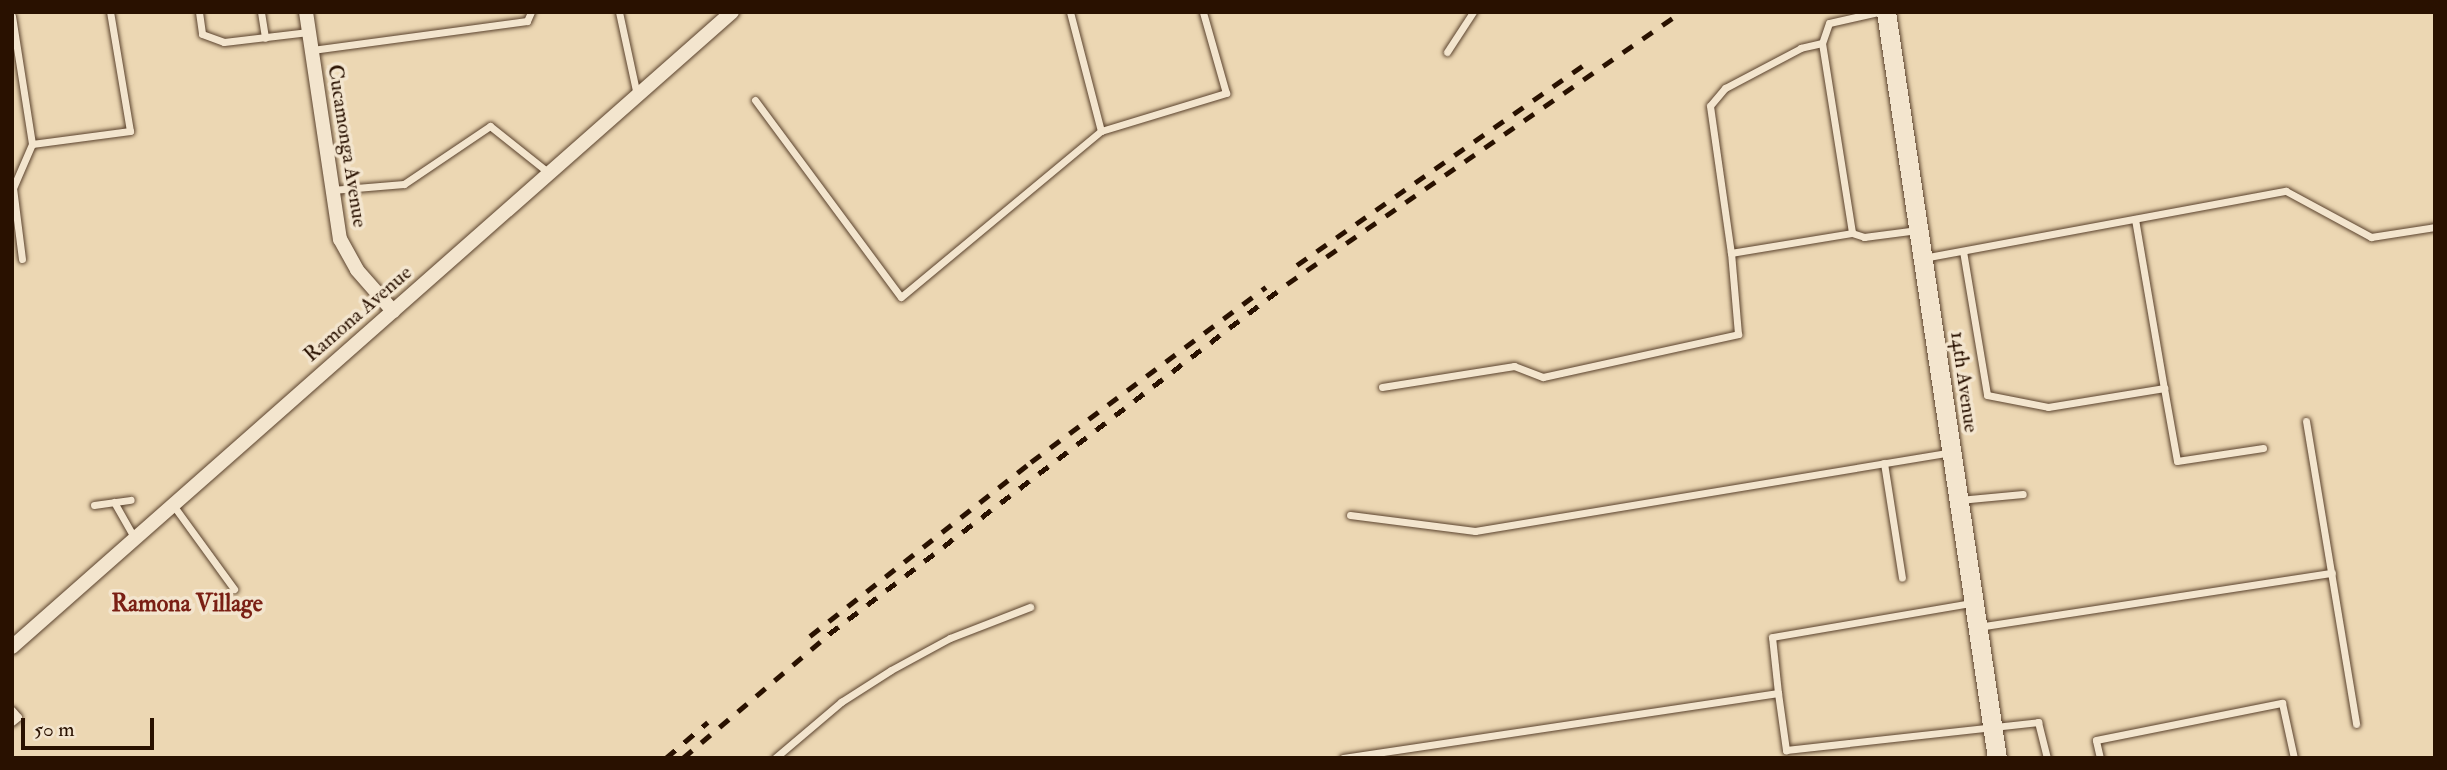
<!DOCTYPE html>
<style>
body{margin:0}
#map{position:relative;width:2447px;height:770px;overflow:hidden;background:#ecd7b3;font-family:"IM FELL Double Pica",serif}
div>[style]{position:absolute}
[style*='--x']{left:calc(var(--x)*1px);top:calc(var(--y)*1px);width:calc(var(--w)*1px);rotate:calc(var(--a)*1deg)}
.roads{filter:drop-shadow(0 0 2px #5a422d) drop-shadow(0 0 2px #5a422d)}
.lane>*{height:7px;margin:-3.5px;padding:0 3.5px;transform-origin:3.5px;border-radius:3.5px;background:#f3e5ce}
.street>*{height:14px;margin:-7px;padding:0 7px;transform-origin:7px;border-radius:7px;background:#f3e5ce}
.secondary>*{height:19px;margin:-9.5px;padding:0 9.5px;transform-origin:9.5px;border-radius:9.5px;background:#f3e5ce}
.rail>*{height:5px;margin-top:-2.5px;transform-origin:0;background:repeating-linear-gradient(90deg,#291100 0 12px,transparent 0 24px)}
span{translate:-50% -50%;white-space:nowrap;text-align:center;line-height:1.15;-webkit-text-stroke:7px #f3e5ce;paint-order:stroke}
.street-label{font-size:21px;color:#291100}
.quarter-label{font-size:24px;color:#7a1f14;font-weight:700}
.frame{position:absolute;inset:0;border:14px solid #291100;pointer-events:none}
.scale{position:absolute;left:21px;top:718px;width:133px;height:32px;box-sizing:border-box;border:4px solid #291100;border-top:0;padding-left:9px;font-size:21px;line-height:24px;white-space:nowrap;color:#291100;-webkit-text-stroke:5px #f3e5ce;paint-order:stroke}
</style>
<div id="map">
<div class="roads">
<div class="lane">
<i style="--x:199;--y:12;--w:22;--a:82"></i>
<i style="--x:202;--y:34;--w:23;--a:20"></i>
<i style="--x:224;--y:42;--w:85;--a:-6.8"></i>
<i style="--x:261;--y:12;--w:26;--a:81"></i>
<i style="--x:619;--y:12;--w:85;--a:77.8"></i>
<i style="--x:1070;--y:12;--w:123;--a:75.4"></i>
<i style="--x:1101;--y:131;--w:131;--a:-16.9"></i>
<i style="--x:1226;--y:93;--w:84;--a:-105.9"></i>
<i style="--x:1878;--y:12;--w:50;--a:167.3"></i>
<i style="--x:1829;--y:23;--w:21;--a:109"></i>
<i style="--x:1822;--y:43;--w:192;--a:81"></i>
<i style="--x:1852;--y:233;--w:13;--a:18"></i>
<i style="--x:1864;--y:237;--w:54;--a:-7.4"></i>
<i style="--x:12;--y:16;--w:130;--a:81.1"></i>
<i style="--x:32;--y:144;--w:99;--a:-7.6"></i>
<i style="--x:130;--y:131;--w:121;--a:-99.5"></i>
<i style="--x:1822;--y:43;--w:22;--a:167"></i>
<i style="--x:1801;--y:48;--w:86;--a:152.2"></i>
<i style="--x:1725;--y:88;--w:23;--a:130"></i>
<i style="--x:1710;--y:106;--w:148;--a:81.9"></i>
<i style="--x:1731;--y:253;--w:123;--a:-9.4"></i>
<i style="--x:312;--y:50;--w:217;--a:-7.7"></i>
<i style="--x:527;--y:21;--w:10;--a:-66"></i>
<i style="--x:1447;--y:52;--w:48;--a:-57"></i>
<i style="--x:755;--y:100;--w:245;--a:53.5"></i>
<i style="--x:901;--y:297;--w:260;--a:-39.7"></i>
<i style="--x:332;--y:190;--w:72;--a:-4.8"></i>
<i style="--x:404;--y:184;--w:104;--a:-34"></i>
<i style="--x:490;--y:126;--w:75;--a:38.5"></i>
<i style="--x:2135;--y:219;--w:171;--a:80.3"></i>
<i style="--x:1963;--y:251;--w:146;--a:80.5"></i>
<i style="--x:1987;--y:395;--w:62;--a:11.1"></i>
<i style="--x:2048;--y:407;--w:118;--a:-9.3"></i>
<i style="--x:2164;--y:388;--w:74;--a:79.9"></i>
<i style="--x:2177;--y:461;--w:87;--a:-8.6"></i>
<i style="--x:1923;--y:258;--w:369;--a:-10.5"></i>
<i style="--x:2286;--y:191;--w:97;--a:28.4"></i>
<i style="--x:2371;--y:237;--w:65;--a:-8.9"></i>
<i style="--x:22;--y:259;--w:72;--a:-97.2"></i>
<i style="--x:13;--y:188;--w:48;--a:-66.6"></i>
<i style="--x:1382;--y:387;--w:134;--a:-9"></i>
<i style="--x:1514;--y:366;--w:31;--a:21"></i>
<i style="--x:1543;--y:377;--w:200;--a:-12.4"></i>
<i style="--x:1738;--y:334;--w:81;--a:-94.9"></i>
<i style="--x:2306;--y:421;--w:307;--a:80.6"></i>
<i style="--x:1884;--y:463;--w:116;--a:81.1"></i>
<i style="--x:1959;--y:500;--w:64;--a:-5.4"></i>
<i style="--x:114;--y:502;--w:43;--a:60.4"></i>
<i style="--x:94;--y:505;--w:37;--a:-8"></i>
<i style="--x:173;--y:505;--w:104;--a:54"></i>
<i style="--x:1350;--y:515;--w:126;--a:7.3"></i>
<i style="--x:1475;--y:531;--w:483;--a:-9.4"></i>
<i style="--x:1978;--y:627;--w:358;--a:-8.7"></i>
<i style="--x:1778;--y:693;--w:56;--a:-96.1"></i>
<i style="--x:1772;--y:637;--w:202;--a:-9.7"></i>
<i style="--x:12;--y:710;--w:9;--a:49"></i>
<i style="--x:18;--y:717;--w:8;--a:140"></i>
<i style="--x:775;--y:758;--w:87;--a:-40.3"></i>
<i style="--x:841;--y:702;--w:59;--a:-32.6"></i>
<i style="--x:891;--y:670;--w:67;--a:-28.5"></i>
<i style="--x:950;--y:638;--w:86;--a:-21.2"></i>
<i style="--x:1343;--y:758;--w:440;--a:-8.5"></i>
<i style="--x:1778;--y:693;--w:58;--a:82"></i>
<i style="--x:1786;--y:750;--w:254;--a:-6.3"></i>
<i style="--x:2038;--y:722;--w:37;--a:76"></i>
<i style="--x:2100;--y:758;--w:18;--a:-103"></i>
<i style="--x:2096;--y:740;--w:190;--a:-11.3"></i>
<i style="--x:2282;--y:703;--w:56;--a:77.7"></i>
</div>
<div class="street">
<i style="--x:306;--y:12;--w:230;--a:81.5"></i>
<i style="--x:340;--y:239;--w:35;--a:61"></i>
<i style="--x:357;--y:270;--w:55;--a:48.7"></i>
<i style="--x:12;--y:647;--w:960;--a:-41.41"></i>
</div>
<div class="secondary">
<i style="--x:1886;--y:12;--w:754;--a:81.54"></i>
</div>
</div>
<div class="rail">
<i style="--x:1297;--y:265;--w:353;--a:-34.9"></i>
<i style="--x:810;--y:636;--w:281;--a:-38.2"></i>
<i style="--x:1031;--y:462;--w:293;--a:-36.7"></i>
<i style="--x:666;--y:758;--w:55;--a:-40.6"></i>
<i style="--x:683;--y:758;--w:192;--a:-40.3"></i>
<i style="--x:829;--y:634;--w:576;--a:-37.39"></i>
<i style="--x:1287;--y:284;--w:479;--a:-34.6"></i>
</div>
<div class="street-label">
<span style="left:347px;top:146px;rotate:81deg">Cucamonga Avenue</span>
<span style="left:358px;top:314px;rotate:-41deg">Ramona Avenue</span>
<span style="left:1964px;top:382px;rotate:82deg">14th Avenue</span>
</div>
<div class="quarter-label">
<span style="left:187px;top:604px">Ramona Village</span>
</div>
<div class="frame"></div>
<div class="scale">50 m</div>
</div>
